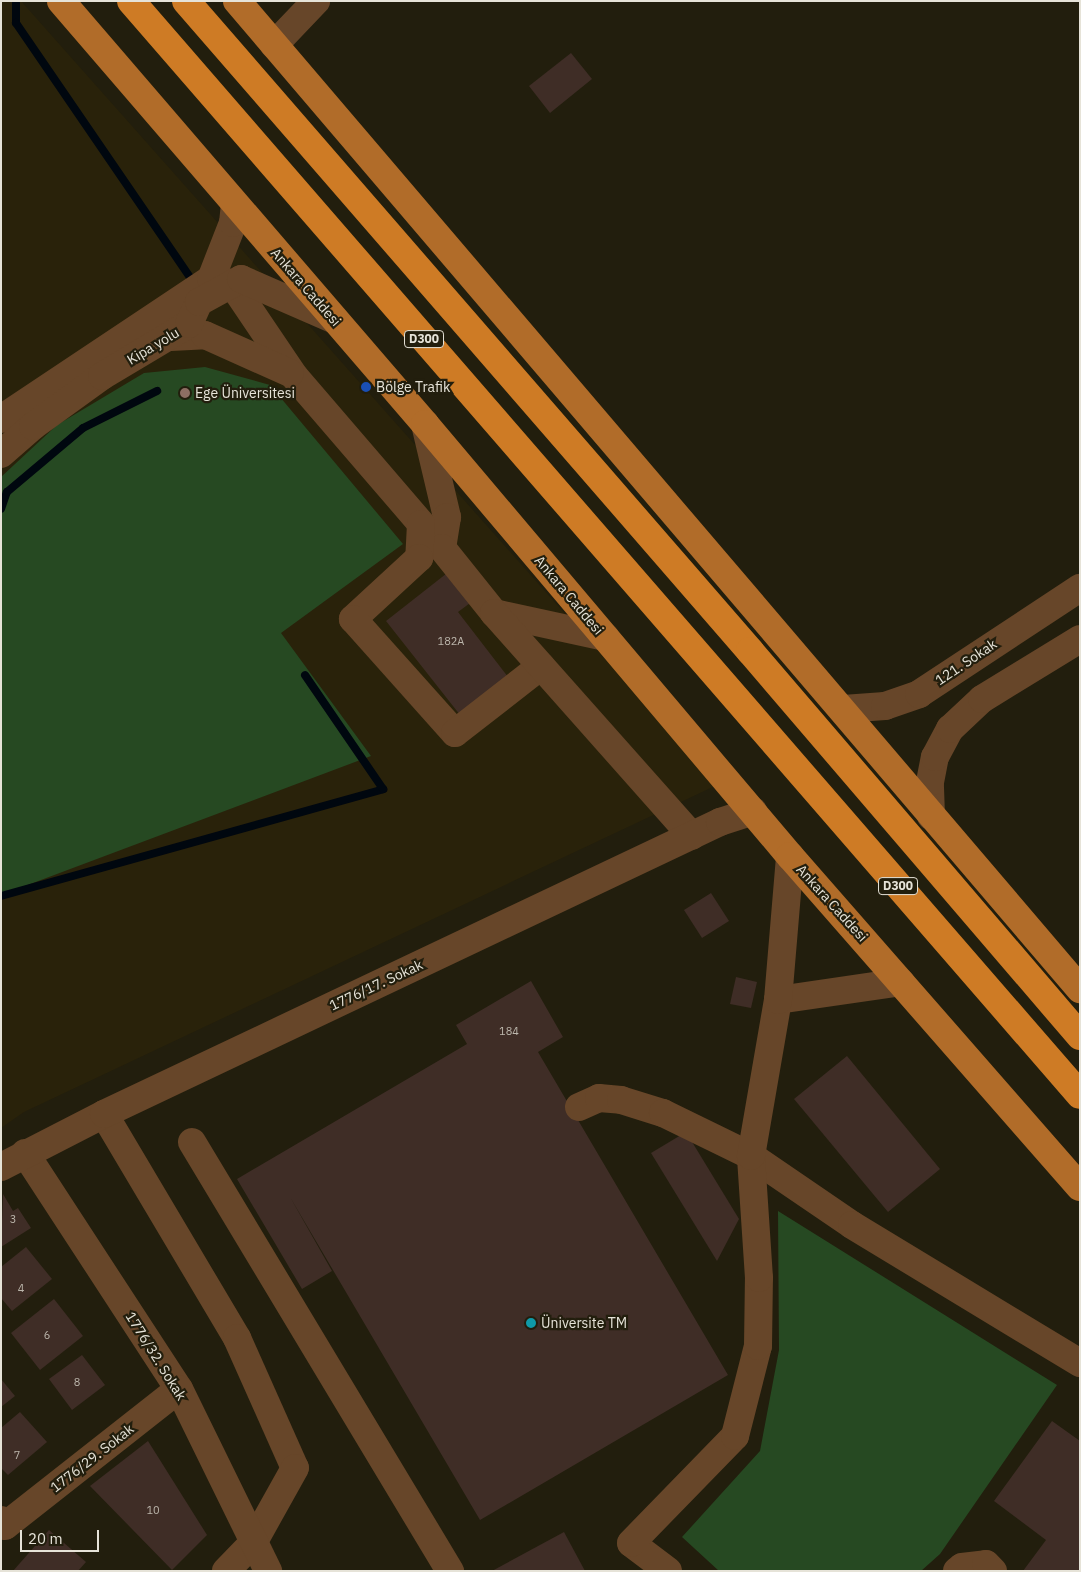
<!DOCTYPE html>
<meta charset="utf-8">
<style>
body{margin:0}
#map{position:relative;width:1081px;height:1572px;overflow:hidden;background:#221e0d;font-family:"IBM Plex Sans",sans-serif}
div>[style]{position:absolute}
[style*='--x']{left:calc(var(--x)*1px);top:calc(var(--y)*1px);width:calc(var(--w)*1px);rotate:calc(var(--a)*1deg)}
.built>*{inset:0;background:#29220a}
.green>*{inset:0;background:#264922}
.stream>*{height:8px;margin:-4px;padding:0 4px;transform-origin:4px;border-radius:4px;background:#00070f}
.building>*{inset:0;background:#3f2d26}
.minor>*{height:28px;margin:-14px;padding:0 14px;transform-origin:14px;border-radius:14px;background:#674629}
.major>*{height:28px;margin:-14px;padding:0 14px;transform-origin:14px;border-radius:14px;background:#b16c29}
.highway>*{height:28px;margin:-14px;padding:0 14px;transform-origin:14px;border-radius:14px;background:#ce7b25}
.dots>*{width:14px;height:14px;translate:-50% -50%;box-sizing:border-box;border:2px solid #221e0d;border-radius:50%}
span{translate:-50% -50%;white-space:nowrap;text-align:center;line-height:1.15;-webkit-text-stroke:4.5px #221e0d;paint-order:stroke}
.number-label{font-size:11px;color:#bcb6ac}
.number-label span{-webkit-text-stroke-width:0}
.shield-label span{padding:1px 4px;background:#221e0d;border:1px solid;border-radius:4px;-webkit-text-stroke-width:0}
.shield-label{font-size:12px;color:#e6e3d8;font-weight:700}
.street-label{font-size:14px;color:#e6e3d8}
.poi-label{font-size:14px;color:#e6e3d8}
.left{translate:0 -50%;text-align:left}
.frame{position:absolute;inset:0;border:2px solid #e6e3d8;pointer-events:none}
.scale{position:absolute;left:20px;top:1530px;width:79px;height:22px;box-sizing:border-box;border:2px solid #e6e3d8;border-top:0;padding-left:6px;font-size:15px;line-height:18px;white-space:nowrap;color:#e6e3d8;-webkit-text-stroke:4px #221e0d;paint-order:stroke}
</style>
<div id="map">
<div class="built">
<i style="clip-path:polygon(1px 1px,21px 1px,717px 785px,24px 1112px,1px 1128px)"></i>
</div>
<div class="green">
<i style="clip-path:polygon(205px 367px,270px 385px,403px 544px,281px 633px,371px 756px,1px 895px,1px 477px,57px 425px,144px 373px)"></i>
<i style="clip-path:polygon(778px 1211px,1057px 1385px,940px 1554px,921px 1571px,719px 1571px,682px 1537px,760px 1451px,779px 1350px)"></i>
</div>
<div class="stream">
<i style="--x:16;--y:3;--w:20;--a:90"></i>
<i style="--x:16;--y:23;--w:308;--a:55.6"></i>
<i style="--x:1;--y:509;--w:18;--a:-71"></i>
<i style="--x:7;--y:492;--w:99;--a:-40.1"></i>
<i style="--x:83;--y:428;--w:83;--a:-26.6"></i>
<i style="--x:1;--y:896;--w:397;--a:-15.6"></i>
<i style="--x:383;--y:789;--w:138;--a:-124.4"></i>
</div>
<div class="building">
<i style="clip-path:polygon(571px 53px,592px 79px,550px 113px,529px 86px)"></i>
<i style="clip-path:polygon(465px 559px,489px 589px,458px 612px,512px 682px,464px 720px,386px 621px)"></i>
<i style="clip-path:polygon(711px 893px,729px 921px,702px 938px,684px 910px)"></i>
<i style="clip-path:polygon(736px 977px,757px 982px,751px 1008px,730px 1004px)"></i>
<i style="clip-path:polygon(531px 981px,563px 1037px,538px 1052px,728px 1375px,480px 1520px,290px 1197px,332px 1271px,302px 1289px,237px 1179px,467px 1044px,456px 1025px)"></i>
<i style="clip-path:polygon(847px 1056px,940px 1169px,888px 1212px,794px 1099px)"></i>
<i style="clip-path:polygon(686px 1132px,739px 1219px,717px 1261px,651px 1153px)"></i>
<i style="clip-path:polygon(3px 1194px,13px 1211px,18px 1208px,31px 1228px,1px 1247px)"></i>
<i style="clip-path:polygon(26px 1247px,52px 1279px,12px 1311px,1px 1298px,1px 1267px)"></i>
<i style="clip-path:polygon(54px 1299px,83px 1336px,40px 1370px,11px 1333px)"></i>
<i style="clip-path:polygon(82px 1355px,105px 1385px,72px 1410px,49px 1379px)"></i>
<i style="clip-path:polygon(1px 1379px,15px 1396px,1px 1407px)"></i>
<i style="clip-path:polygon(20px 1412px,47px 1442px,8px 1475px,1px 1468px,1px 1428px)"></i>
<i style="clip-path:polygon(1052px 1421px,1080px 1441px,1080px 1571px,1023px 1571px,1046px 1540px,994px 1501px)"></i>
<i style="clip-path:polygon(148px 1441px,207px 1535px,172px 1570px,90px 1486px)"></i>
<i style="clip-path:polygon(49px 1530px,86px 1562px,78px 1571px,13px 1571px)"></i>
<i style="clip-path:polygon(564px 1532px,585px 1571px,492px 1571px)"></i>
</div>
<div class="minor">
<i style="--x:274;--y:45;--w:61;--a:-46.3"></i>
<i style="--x:218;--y:279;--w:15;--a:20"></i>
<i style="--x:232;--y:284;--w:112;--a:55.9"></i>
<i style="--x:295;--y:377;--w:225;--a:49.3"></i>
<i style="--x:171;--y:337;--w:34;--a:-3"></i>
<i style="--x:205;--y:335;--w:93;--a:24.1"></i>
<i style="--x:1;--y:419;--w:252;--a:-33.7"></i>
<i style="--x:211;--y:279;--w:60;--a:-68.6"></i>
<i style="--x:233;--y:223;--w:18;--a:-84"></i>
<i style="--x:425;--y:424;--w:96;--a:76.7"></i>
<i style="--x:447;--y:517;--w:31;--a:99"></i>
<i style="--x:442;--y:548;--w:83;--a:51.3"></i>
<i style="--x:494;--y:613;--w:114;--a:12.2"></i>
<i style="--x:1;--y:454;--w:43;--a:-41.2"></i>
<i style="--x:33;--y:426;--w:85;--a:-35.9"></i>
<i style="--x:102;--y:376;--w:101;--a:-30.9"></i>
<i style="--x:189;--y:324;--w:24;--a:-66"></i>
<i style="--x:199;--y:302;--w:48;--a:-28.7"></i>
<i style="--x:241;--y:279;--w:103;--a:23.6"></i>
<i style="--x:421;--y:524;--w:34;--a:93"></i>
<i style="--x:419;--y:558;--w:90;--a:137.3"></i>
<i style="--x:353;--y:619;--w:153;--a:48.2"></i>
<i style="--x:455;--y:733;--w:109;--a:-37.9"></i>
<i style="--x:494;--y:613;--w:298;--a:48.4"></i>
<i style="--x:843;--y:709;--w:42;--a:-4.1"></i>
<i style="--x:885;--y:706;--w:36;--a:-19"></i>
<i style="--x:919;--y:694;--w:193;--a:-33.4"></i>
<i style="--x:931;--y:816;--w:34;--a:-92"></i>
<i style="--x:930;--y:782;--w:25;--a:-79"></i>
<i style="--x:935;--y:757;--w:32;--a:-62"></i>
<i style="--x:950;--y:729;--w:44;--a:-43.2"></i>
<i style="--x:982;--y:699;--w:115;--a:-31.5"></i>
<i style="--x:778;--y:1000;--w:124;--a:-8.3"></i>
<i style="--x:579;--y:1107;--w:22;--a:-24"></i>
<i style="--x:599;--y:1098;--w:22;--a:5"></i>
<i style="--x:621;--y:1100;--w:44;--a:17.2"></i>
<i style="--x:663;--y:1113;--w:98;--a:26"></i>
<i style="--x:751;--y:1156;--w:122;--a:34.3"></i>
<i style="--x:852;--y:1225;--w:267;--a:31.2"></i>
<i style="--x:104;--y:1114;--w:261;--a:59.3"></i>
<i style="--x:237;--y:1338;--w:142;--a:66"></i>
<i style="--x:295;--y:1468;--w:86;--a:119.2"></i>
<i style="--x:253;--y:1543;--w:39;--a:134"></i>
<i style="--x:192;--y:1142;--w:501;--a:58.98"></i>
<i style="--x:25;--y:1153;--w:282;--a:56.9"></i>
<i style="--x:179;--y:1389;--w:203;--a:63.9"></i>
<i style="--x:1;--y:1167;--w:116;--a:-27.2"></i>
<i style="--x:104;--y:1114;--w:682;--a:-25.36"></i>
<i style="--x:720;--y:822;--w:35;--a:-18"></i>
<i style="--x:1;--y:1520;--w:7;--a:56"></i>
<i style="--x:5;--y:1526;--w:221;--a:-38.2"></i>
<i style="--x:668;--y:1571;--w:46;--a:-142.9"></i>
<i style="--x:631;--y:1543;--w:149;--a:-45.8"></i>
<i style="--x:735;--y:1436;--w:93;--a:-75.7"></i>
<i style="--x:758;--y:1346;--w:68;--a:-89.2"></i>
<i style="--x:759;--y:1278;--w:122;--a:-93.8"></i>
<i style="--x:751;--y:1156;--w:158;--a:-80.2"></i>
<i style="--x:778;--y:1000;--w:144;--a:-85.2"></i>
<i style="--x:957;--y:1571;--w:6;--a:-39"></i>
<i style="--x:962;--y:1567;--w:24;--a:-7"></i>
<i style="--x:986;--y:1564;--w:10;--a:45"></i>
</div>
<div class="major">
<i style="--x:61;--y:1;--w:558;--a:49.29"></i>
<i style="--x:425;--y:424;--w:566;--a:49.81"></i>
<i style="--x:790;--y:856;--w:440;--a:48.8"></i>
<i style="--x:237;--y:1;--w:1299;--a:49.53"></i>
</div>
<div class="highway">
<i style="--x:131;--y:1;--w:1448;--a:49.06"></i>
<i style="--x:186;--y:1;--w:861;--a:49.05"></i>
<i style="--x:750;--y:651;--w:507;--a:49.4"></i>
</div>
<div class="dots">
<i style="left:366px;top:387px;background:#1a4fb4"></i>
<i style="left:185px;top:393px;background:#8d6e63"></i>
<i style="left:531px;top:1323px;background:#0f9aa8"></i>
</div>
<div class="number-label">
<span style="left:451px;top:641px">182A</span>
<span style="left:509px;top:1031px">184</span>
<span style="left:13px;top:1219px">3</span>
<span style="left:21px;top:1288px">4</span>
<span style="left:47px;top:1335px">6</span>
<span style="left:77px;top:1382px">8</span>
<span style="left:17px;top:1455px">7</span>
<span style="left:153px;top:1510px">10</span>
</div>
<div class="shield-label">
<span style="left:424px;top:339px">D300</span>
<span style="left:898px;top:886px">D300</span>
</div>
<div class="street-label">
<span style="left:306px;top:287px;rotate:49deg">Ankara Caddesi</span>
<span style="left:153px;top:346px;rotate:-31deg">Kipa yolu</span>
<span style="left:569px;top:595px;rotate:50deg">Ankara Caddesi</span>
<span style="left:966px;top:662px;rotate:-34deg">121. Sokak</span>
<span style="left:832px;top:903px;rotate:48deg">Ankara Caddesi</span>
<span style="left:376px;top:985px;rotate:-25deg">1776/17. Sokak</span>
<span style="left:156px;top:1356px;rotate:58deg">1776/32. Sokak</span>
<span style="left:92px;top:1458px;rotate:-38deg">1776/29. Sokak</span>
</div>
<div class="poi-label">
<span class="left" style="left:376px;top:387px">Bölge Trafik</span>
<span class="left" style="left:195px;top:393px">Ege Üniversitesi</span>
<span class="left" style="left:541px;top:1323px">Üniversite TM</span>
</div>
<div class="frame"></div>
<div class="scale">20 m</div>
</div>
